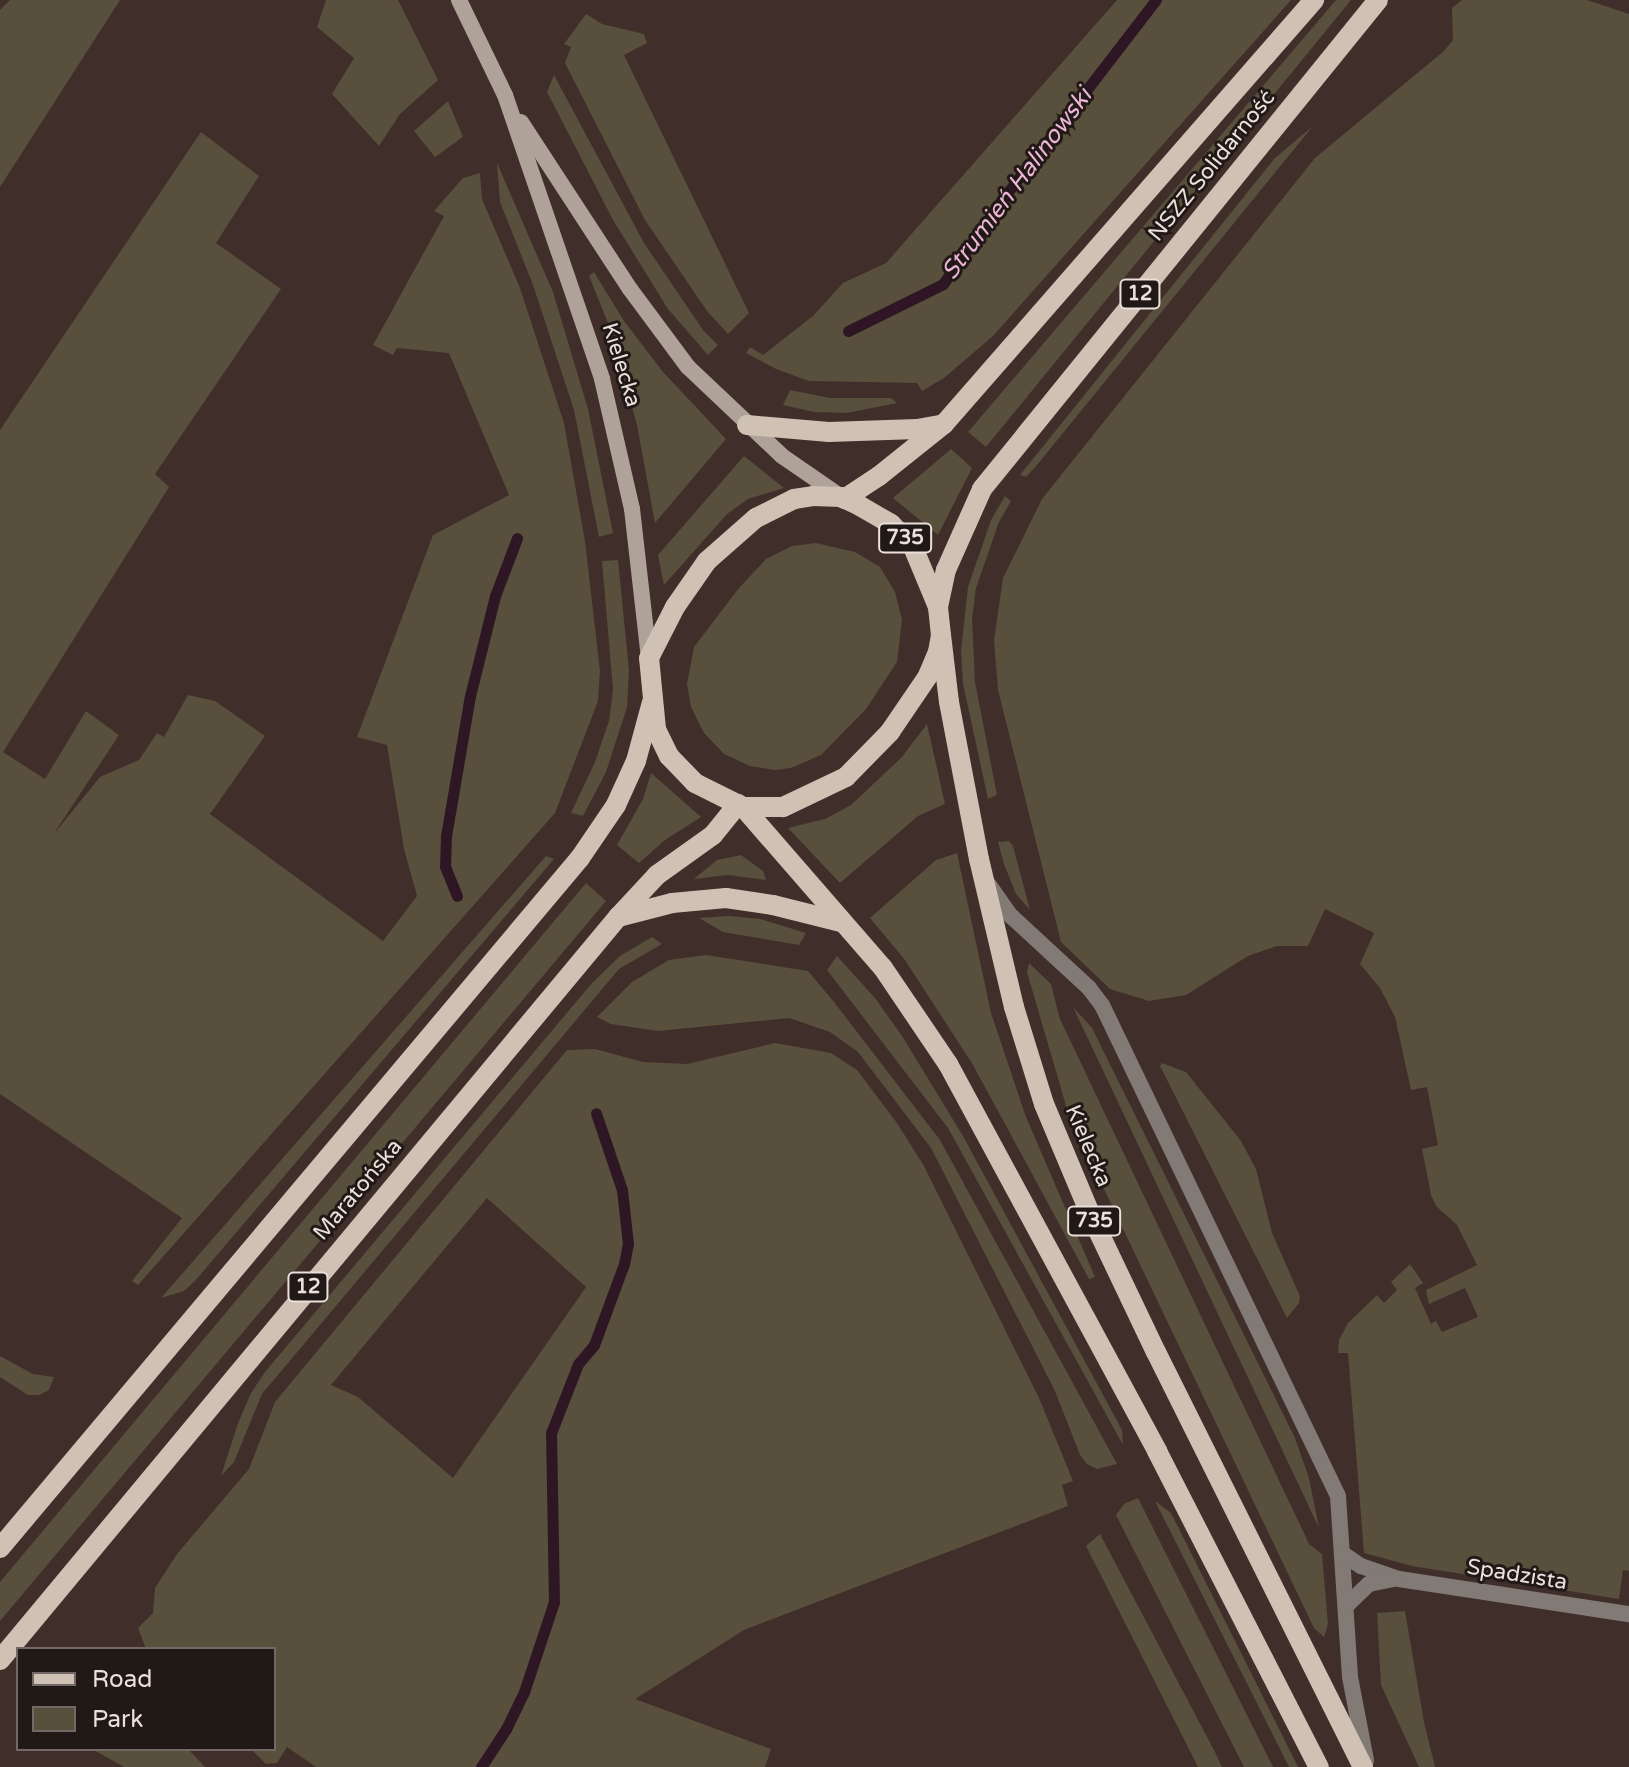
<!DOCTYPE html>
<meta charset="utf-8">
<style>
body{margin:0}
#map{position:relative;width:1629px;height:1767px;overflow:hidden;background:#402e2a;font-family:"Varela Round",sans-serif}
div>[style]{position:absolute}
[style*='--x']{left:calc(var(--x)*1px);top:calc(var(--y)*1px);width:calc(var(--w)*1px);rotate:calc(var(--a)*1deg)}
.green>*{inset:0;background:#584f3c}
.stream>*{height:11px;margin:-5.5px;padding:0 5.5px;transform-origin:5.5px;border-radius:5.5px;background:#2f1625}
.street>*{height:16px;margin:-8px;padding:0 8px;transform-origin:8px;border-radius:8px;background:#827a74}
.secondary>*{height:16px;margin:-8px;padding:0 8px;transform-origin:8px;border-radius:8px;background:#aea299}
.primary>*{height:20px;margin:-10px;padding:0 10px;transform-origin:10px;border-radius:10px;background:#d0c1b5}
span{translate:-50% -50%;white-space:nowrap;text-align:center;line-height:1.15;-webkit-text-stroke:6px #211916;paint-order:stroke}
.shield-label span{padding:2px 6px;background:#211916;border:2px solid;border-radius:6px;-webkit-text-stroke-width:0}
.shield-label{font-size:20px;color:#ece0dd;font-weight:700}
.street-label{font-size:22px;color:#ece0dd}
.water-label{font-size:24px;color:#ecb4d5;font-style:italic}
.legend{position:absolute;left:16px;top:1647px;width:260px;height:104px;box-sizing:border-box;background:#211916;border:2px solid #726966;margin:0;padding:10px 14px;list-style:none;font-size:24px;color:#ece0dd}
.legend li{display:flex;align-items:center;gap:16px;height:40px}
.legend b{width:40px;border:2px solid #726966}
</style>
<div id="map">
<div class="green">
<i style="clip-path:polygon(10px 0,120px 0,0 187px,0 10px)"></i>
<i style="clip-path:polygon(326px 0,398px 0,438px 80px,400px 114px,379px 146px,332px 94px,354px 58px,317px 27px)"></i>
<i style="clip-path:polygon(1117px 0,1291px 0,993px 336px,944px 378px,922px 391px,917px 383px,809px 381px,776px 369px,746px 353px,750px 347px,763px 355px,813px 316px,843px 283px,886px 263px)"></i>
<i style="clip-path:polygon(1336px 0,1351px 0,986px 447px,968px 432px)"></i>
<i style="clip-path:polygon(1462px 0,1587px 0,1629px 14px,1629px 1571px,1623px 1570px,1619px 1599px,1412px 1566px,1364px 1553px,1348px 1353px,1338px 1353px,1339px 1340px,1348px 1323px,1377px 1295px,1384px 1303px,1397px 1290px,1391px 1282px,1410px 1264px,1423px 1283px,1415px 1288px,1431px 1324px,1436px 1321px,1442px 1332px,1478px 1317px,1465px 1288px,1429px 1304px,1426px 1290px,1477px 1265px,1457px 1225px,1436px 1206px,1431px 1195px,1422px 1149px,1438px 1145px,1427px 1087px,1411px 1090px,1395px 1017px,1380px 988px,1360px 964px,1374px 933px,1325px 909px,1308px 946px,1277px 946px,1248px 956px,1186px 995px,1149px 1001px,1110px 989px,1061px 942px,998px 690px,994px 640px,1003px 578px,1042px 499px,1315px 158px,1444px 51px,1453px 40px,1452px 8px)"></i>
<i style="clip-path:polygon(586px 14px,602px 24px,644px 34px,647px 43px,624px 55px,749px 313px,728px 334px,707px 311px,645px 220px,565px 63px,571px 47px,564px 44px)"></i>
<i style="clip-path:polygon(554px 75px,644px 243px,703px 330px,718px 345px,708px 355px,668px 309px,613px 220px,547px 92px)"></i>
<i style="clip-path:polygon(448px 101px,463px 137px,435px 157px,414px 131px)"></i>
<i style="clip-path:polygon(1313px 126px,1037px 465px,1026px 477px,1020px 475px,1275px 158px)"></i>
<i style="clip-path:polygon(201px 132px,259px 176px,216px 243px,281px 289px,155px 474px,169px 487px,3px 752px,45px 779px,86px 711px,119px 735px,53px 835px,100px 777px,139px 760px,157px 733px,164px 737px,188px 695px,215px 701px,265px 736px,210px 814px,383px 941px,417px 896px,404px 849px,387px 745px,357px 737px,433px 535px,509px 495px,449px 353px,397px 348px,393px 355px,373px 345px,444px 216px,434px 211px,463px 178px,480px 173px,482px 199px,520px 288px,564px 423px,585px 541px,600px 671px,598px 701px,555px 813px,138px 1285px,132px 1281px,182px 1218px,0 1094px,0 430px)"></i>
<i style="clip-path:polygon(497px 163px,553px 292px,588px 409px,613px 533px,599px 537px,574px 410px,533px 285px,500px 202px)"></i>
<i style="clip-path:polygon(594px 272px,624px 321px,663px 372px,726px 439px,655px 523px,637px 425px,610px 328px,589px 276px)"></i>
<i style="clip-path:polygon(790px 390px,830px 398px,891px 398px,897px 403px,847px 413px,814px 412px,783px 405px)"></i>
<i style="clip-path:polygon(951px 449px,972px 468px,938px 535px,893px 498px)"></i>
<i style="clip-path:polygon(744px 456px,784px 488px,748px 499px,727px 514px,664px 585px,658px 555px)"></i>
<i style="clip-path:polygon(1005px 496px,1011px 501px,999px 522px,976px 588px,972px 619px,975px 682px,997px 795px,988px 799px,963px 684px,961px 651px,968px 587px,991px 520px)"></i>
<i style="clip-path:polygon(816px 543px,855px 552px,880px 567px,895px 592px,902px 620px,897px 662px,866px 709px,821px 755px,791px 768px,775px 770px,750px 766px,724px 754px,704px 733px,691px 707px,687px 684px,694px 647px,739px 588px,766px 559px,792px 546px)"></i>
<i style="clip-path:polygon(618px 560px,629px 670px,627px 707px,606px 772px,583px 816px,571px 813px,595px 762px,609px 721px,613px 690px,602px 561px)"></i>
<i style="clip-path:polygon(927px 724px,945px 804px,918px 816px,840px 883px,788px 828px,825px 819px,851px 805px,902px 757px)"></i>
<i style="clip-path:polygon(651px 773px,701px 817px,665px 840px,639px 863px,617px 845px,643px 799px)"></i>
<i style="clip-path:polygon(1009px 841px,1013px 846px,1030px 910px,1016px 894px,1004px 864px,998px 842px)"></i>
<i style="clip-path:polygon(957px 853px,991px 1013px,1026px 1117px,1095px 1277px,1089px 1279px,973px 1065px,905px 960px,870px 918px,936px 860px)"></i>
<i style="clip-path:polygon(741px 855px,763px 871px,766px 880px,728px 875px,694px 879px,717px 860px)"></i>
<i style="clip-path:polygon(546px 856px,554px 859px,195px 1281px,184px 1291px,161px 1298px)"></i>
<i style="clip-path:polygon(586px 883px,606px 901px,0 1621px,0 1582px)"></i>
<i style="clip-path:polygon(729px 916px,760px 919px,806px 933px,799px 945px,723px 932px,699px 918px)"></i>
<i style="clip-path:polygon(652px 937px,662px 944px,619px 969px,262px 1394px,234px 1462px,221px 1476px,238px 1423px,251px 1393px,265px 1372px,592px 983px,620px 956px)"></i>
<i style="clip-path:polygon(706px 955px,808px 971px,834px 1002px,940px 1140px,1117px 1464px,1097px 1469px,1087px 1464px,1080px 1455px,1055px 1391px,931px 1148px,858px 1052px,830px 1032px,789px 1018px,658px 1031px,611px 1024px,597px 1017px,632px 982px,669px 960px)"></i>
<i style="clip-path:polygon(837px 956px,875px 998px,902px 1036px,963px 1136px,1122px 1430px,1123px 1445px,948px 1128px,827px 970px)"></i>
<i style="clip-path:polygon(1029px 963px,1051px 984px,1060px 1019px,1302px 1529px,1309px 1544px,1322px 1554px,1328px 1624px,1324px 1637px,1314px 1628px,1069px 1116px,1027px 972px)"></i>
<i style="clip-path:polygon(1073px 1007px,1092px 1028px,1295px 1438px,1309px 1478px,1319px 1528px)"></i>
<i style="clip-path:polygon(evenodd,775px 1043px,831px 1053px,857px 1070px,897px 1123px,924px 1166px,1039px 1398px,1073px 1481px,1062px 1485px,1068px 1506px,744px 1630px,635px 1699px,771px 1749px,765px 1767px,316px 1767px,287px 1747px,277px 1763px,266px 1764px,251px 1749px,274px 1749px,274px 1649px,146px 1649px,138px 1628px,153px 1613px,155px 1588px,177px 1554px,249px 1469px,275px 1402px,567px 1050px,595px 1049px,643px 1062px,687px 1064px,775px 1043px,487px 1198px,586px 1287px,453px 1478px,358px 1397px,331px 1385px,487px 1198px)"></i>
<i style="clip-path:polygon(1162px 1063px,1186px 1072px,1241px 1141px,1256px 1169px,1272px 1233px,1300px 1296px,1299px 1303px,1287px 1318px,1160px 1066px)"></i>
<i style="clip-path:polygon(0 1356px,33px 1374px,54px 1377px,49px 1390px,39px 1395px,28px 1395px,0 1377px)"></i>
<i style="clip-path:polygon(1138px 1498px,1273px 1767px,1244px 1767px,1116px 1515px,1124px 1504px)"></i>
<i style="clip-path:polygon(1155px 1501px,1171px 1513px,1298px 1767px,1289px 1767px)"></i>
<i style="clip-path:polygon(1100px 1534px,1215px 1752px,1222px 1767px,1198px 1767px,1086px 1546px)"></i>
<i style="clip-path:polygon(1405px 1611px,1424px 1722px,1435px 1767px,1419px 1767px,1381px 1685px,1377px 1613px)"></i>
<i style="clip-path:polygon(92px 1749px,188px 1749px,205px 1767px,124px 1767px)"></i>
</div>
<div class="stream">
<i style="--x:848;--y:331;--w:106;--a:-26.3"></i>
<i style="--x:943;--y:284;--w:101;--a:-55.1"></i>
<i style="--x:1001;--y:201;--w:254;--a:-52.4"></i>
<i style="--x:457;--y:896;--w:32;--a:-112"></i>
<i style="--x:445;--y:866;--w:30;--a:-88"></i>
<i style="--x:446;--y:836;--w:142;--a:-80.3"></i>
<i style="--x:470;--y:696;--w:103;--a:-76"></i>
<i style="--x:495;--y:596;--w:62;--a:-69.2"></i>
<i style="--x:481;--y:1767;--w:45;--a:-56.7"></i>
<i style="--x:506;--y:1729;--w:41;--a:-64.1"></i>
<i style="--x:524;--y:1692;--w:95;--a:-71.6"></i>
<i style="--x:554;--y:1602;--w:169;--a:-91"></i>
<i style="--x:551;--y:1433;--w:74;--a:-68.6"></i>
<i style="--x:578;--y:1364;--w:25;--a:-50"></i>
<i style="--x:594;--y:1345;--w:86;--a:-69.7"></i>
<i style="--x:624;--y:1264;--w:20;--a:-79"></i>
<i style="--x:628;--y:1244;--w:54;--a:-96.3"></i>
<i style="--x:622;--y:1190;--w:81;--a:-108.7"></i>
</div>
<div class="street">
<i style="--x:989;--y:885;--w:38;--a:55"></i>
<i style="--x:1011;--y:916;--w:106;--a:42.7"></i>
<i style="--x:1089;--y:988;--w:21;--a:53"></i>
<i style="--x:1102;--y:1005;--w:545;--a:64.33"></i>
<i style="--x:1338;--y:1496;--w:181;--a:86.2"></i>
<i style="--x:1350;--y:1677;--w:85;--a:79.1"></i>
<i style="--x:1343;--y:1554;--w:22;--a:34"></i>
<i style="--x:1361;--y:1566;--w:40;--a:18.9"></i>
<i style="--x:1399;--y:1579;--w:233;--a:8.7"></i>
<i style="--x:1346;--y:1606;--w:32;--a:-44"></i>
<i style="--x:1369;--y:1584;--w:25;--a:-12"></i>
</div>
<div class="secondary">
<i style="--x:459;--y:0;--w:106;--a:64.2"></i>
<i style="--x:505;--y:95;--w:300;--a:71.1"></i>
<i style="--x:602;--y:379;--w:133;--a:77"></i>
<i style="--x:632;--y:509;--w:150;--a:83.5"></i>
<i style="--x:521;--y:122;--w:199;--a:56.9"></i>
<i style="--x:630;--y:289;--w:97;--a:53.4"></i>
<i style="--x:688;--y:367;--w:129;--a:43.4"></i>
<i style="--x:782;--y:456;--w:70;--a:34.6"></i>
</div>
<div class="primary">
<i style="--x:747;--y:425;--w:82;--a:4.9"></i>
<i style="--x:829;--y:432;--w:88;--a:-2"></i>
<i style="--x:917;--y:429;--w:27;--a:-10"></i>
<i style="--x:813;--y:496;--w:28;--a:2"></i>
<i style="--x:841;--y:497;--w:21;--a:25"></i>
<i style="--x:860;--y:506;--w:36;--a:30"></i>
<i style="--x:891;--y:524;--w:32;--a:46"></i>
<i style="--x:913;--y:547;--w:65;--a:67.4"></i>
<i style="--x:938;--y:607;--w:28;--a:84"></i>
<i style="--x:941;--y:635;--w:17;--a:100"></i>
<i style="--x:938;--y:652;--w:26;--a:113"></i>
<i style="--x:928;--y:676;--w:68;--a:124.2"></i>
<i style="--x:890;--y:732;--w:63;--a:134.4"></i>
<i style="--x:846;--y:777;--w:70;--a:154.5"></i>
<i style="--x:783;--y:807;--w:40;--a:180"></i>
<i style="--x:743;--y:807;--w:54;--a:-153.4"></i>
<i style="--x:695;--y:783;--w:37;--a:-134"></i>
<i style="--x:669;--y:756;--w:30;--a:-116"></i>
<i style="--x:656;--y:729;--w:71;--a:-95.6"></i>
<i style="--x:649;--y:658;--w:57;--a:-63"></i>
<i style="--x:675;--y:607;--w:56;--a:-55.2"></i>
<i style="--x:707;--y:561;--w:65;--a:-41.3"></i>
<i style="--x:756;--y:518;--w:42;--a:-26.6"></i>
<i style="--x:794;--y:499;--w:19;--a:-9"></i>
<i style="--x:844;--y:499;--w:42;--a:-33.3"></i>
<i style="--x:879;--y:476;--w:83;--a:-38.7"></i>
<i style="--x:944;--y:424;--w:563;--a:-48.89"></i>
<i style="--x:938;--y:607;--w:38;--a:-78"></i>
<i style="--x:946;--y:570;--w:89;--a:-66"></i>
<i style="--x:982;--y:489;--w:629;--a:-51"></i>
<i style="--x:941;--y:635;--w:67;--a:83.2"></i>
<i style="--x:949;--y:702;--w:160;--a:79.2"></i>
<i style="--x:979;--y:859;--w:152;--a:76.7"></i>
<i style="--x:1014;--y:1007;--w:102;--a:72.8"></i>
<i style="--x:1044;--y:1104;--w:124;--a:67.2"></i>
<i style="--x:1092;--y:1218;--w:148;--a:64.5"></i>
<i style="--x:1156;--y:1352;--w:464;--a:63.5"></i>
<i style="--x:743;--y:807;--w:213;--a:49"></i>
<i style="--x:883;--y:968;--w:116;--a:55.9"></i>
<i style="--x:948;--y:1064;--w:440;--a:61.6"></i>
<i style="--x:1157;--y:1451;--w:355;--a:62.9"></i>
<i style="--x:618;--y:917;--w:56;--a:-14.5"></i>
<i style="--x:672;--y:903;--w:54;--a:-5.3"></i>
<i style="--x:726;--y:898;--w:48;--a:8.5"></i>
<i style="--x:773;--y:905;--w:70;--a:14"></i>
<i style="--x:0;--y:1548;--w:901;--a:-49.95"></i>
<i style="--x:580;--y:858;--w:64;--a:-55.8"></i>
<i style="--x:616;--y:805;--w:48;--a:-65.6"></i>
<i style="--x:636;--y:761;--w:61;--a:-74.8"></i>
<i style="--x:0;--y:1660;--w:966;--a:-50.25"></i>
<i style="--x:618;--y:917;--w:57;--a:-47.1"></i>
<i style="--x:657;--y:875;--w:69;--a:-35.5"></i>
<i style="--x:713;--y:835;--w:40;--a:-51"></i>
</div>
<div class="shield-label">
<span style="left:1140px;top:294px">12</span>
<span style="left:905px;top:538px">735</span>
<span style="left:1094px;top:1221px">735</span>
<span style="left:308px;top:1287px">12</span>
</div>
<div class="street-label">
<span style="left:1212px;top:166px;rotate:-51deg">NSZZ Solidarność</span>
<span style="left:621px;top:365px;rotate:73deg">Kielecka</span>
<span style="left:1088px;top:1146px;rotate:67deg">Kielecka</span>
<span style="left:358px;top:1190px;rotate:-50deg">Maratońska</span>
<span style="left:1517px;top:1575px;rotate:9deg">Spadzista</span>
</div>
<div class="water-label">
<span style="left:1017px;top:184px;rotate:-53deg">Strumień Halinowski</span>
</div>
<ul class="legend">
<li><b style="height:10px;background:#d0c1b5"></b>Road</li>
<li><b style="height:22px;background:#584f3c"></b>Park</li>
</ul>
</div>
